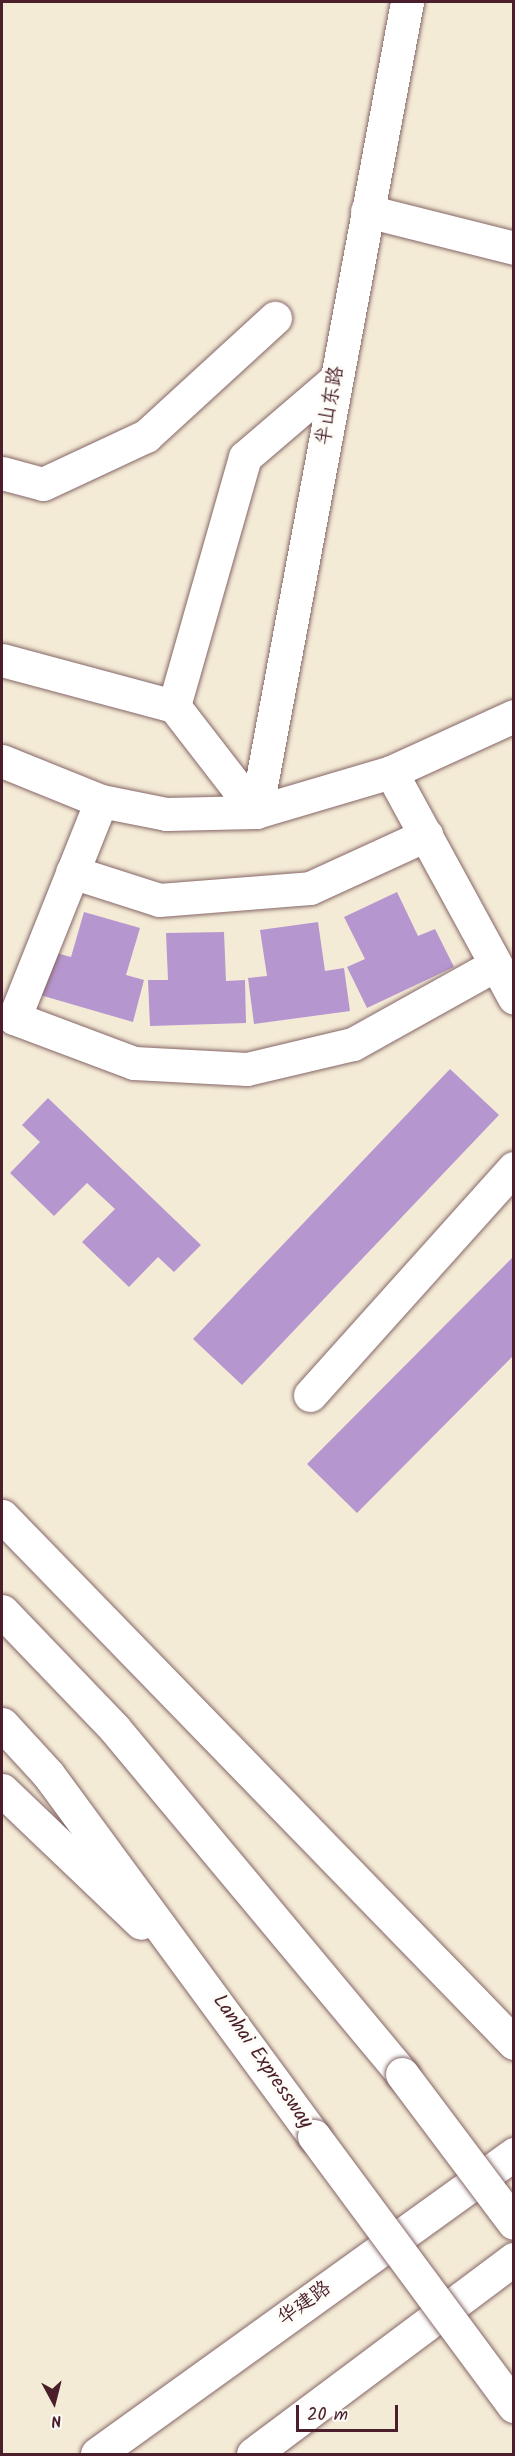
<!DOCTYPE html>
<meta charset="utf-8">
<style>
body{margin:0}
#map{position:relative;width:515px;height:2456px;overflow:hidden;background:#f4ebd6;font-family:Kalam,"LXGW WenKai TC",sans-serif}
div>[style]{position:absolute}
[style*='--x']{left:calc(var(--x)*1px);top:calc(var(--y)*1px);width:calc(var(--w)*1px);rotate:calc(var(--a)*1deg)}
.building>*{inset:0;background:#b696cf}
.roads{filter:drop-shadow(0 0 2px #866667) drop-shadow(0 0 2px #866667)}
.minor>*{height:33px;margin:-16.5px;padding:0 16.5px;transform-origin:16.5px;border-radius:16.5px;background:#fff}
.major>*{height:33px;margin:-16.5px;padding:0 16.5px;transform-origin:16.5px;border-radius:16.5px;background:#fff}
.highway>*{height:33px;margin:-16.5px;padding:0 16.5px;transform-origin:16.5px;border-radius:16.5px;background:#fff}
.bridges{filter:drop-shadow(0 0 2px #866667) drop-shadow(0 0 2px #866667)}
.highway-bridge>*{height:33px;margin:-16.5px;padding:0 16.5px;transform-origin:16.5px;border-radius:16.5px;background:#fff}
span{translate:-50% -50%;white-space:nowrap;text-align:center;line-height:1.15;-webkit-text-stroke:6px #fdfcf7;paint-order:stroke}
.street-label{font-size:20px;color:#4a1f2b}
.frame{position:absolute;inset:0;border:3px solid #4a1f2b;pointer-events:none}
.north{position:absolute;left:24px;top:2372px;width:60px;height:60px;-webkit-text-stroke:4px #fdfcf7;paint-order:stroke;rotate:173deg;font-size:16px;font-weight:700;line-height:24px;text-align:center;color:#4a1f2b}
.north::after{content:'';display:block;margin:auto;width:21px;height:27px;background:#4a1f2b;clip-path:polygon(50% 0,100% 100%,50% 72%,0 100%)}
.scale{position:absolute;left:296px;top:2405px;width:102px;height:27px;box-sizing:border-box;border:3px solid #4a1f2b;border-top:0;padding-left:8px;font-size:18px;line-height:21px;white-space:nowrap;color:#4a1f2b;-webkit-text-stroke:4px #fdfcf7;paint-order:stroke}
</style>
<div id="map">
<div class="building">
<i style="clip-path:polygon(397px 892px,418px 936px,435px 929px,454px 967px,367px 1008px,347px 967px,365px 959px,344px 917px)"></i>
<i style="clip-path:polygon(84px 912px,140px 928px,126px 975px,144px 980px,133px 1022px,40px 995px,52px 952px,71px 957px)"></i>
<i style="clip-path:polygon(318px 922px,325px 971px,344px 968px,350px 1011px,254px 1024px,248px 978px,267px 976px,260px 930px)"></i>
<i style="clip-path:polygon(224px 932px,226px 981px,245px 980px,246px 1023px,150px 1026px,148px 980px,168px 980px,166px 933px)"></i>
<i style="clip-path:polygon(450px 1069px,499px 1115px,242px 1385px,193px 1339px)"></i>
<i style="clip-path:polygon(48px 1098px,201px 1245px,174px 1272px,158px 1257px,129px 1287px,82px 1242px,115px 1209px,87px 1183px,54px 1216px,10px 1173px,40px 1142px,22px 1125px)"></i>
<i style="clip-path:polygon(514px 1256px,514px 1355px,357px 1513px,307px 1464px)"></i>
</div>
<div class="roads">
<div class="minor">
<i style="--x:367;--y:211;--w:152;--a:14.1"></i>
<i style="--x:2;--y:473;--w:42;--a:15"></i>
<i style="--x:43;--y:484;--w:114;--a:-25"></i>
<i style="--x:146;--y:436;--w:175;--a:-42.5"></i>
<i style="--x:2;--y:660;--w:178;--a:15"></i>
<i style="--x:174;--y:706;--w:134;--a:52.3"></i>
<i style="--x:174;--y:706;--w:259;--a:-74.1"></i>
<i style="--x:245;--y:457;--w:120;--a:-40.6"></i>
<i style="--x:2;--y:761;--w:107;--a:22"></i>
<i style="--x:101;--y:801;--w:66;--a:11.3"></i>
<i style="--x:166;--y:814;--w:90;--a:-1.3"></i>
<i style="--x:256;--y:812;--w:141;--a:-16.5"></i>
<i style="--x:391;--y:772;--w:135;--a:-24.5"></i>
<i style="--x:391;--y:772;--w:257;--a:61.4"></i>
<i style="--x:101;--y:801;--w:234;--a:111.8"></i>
<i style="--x:14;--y:1018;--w:128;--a:20.6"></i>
<i style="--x:134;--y:1063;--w:113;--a:3"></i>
<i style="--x:247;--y:1069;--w:109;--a:-13.3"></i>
<i style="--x:353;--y:1044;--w:162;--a:-29.1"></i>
<i style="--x:256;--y:812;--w:824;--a:-79.44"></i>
<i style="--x:72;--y:872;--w:91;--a:17.8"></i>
<i style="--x:159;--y:900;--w:151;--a:-4.5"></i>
<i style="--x:310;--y:888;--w:128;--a:-24.6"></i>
<i style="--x:310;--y:1395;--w:305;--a:-48.1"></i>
</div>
<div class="major">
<i style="--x:97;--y:2454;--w:514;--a:-35.73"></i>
<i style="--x:253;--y:2454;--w:326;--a:-36.8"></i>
</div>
<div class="highway">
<i style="--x:2;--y:1516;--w:735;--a:45.83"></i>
<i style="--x:2;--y:1611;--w:163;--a:46.2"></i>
<i style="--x:115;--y:1729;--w:449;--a:50.2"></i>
<i style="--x:2;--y:1724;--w:68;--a:47.4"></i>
<i style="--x:48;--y:1774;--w:449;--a:53.7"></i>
<i style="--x:2;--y:1790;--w:192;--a:43.7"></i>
</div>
</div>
<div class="bridges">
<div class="highway-bridge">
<i style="--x:402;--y:2074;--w:186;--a:53.1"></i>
<i style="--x:314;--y:2136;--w:336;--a:53.5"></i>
</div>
</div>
<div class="street-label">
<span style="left:331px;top:406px;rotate:-80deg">半山东路</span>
<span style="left:262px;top:2062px;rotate:55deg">Lanhai Expressway</span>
<span style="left:305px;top:2304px;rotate:-36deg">华建路</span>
</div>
<div class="frame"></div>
<div class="north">N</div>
<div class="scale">20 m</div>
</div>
